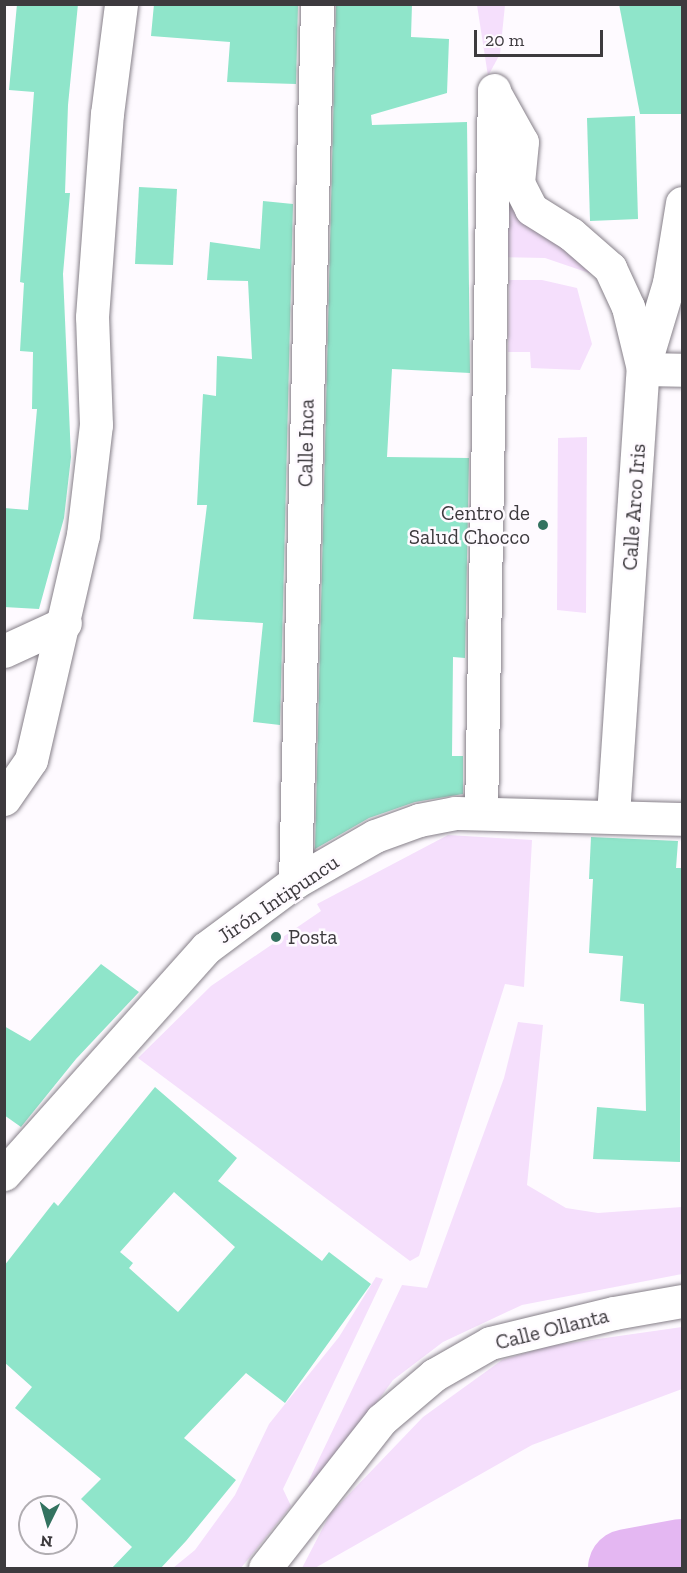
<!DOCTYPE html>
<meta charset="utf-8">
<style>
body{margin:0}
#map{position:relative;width:687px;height:1573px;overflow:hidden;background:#fefaff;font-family:"Zilla Slab",serif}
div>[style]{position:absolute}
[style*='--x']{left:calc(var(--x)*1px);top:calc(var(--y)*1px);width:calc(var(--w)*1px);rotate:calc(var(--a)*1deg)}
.green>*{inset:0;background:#f5dffc}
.river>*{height:78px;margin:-39px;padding:0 39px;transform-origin:39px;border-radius:39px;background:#e4b7f2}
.building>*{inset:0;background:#8fe5ca}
.roads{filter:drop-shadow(0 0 2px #868089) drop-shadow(0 0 2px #868089)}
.minor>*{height:33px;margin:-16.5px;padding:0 16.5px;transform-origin:16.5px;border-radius:16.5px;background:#fff}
.dots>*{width:16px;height:16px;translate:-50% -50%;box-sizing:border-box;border:3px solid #fefaff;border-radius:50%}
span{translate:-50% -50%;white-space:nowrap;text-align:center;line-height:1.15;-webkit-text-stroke:5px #fefaff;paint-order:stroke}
.street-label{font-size:21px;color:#3d3a3e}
.poi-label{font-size:21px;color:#3d3a3e}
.right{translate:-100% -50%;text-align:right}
.left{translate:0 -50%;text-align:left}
.frame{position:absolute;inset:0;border:6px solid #3d3a3e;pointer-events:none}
.north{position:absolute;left:18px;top:1495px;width:60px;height:60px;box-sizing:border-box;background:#fefaff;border:2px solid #b1adb2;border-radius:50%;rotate:185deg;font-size:16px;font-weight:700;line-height:24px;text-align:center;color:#3d3a3e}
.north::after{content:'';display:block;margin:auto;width:21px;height:27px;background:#337260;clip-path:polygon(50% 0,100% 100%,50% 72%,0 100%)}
.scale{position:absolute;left:474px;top:30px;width:129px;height:27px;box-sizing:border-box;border:3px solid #3d3a3e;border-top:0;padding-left:8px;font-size:18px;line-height:21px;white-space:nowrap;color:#3d3a3e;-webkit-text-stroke:4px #fefaff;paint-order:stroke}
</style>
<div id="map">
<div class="green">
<i style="clip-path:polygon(477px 5px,505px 5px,500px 54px,488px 76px)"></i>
<i style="clip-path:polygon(496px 160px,589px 253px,592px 274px,545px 258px,502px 257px)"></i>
<i style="clip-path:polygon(509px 280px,542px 280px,577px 288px,592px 344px,580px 370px,531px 368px,530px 352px,508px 352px)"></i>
<i style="clip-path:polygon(587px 437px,586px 613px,557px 610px,558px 438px)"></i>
<i style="clip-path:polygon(448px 835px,532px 840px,524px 987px,505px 984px,419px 1256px,410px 1261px,138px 1058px,211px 986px,321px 911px,317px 904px)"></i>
<i style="clip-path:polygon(518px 1022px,543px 1025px,527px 1185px,566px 1208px,598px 1213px,682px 1207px,682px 1274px,522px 1305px,443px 1342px,393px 1380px,313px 1490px,308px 1482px,402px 1285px,427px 1288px,504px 1078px)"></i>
<i style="clip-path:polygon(376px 1277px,383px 1279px,283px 1489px,291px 1506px,241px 1568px,173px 1568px,195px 1550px,235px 1495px,269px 1424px,339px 1337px)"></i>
<i style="clip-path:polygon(682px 1327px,682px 1389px,532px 1445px,315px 1568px,302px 1568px,330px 1514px,423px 1417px,502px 1360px,549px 1346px)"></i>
</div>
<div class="river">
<i style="--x:627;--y:1568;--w:56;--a:-10.3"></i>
</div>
<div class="building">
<i style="clip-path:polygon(17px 4px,78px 4px,68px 105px,65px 193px,70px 193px,63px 274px,71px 457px,64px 518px,39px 609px,4px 607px,4px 508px,28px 510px,37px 409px,32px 409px,33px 352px,20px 351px,24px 283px,20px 282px,34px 92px,9px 90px)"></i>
<i style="clip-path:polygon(154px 4px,298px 4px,296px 84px,227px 82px,230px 42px,151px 36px)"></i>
<i style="clip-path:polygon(336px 4px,412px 4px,411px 37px,449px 39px,447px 93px,371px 115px,372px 125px,467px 122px,470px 373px,392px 369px,387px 457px,469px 458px,465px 658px,453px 657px,452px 756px,463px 756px,463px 794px,415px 802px,369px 818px,315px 849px)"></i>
<i style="clip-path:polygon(619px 4px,682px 4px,682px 114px,640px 114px)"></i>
<i style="clip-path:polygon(635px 116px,638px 219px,590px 221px,587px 118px)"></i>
<i style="clip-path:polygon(139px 187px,177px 189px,173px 265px,135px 264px)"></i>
<i style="clip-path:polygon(263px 201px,293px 204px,280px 725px,253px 722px,263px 623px,193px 619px,207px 505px,197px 505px,203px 394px,216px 396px,217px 356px,252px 359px,248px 281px,207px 280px,210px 242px,260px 249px)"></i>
<i style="clip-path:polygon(591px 837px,678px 841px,676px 868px,682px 868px,680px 1162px,593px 1159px,597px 1107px,646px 1111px,644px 1004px,620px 1001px,623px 956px,589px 953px,593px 879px,589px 879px)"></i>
<i style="clip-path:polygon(101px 964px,139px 992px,76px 1059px,21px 1127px,4px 1115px,4px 1026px,30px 1041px)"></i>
<i style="clip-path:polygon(evenodd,155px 1087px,237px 1158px,218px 1181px,322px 1261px,329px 1252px,371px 1284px,285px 1403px,246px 1373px,184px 1438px,236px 1480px,186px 1541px,160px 1569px,111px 1569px,132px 1547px,81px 1499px,101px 1479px,15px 1408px,32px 1387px,4px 1362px,4px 1266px,54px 1202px,58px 1206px,155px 1087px,174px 1192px,235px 1247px,178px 1312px,129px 1268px,133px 1263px,120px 1252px,174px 1192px)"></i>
</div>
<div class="roads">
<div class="minor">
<i style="--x:494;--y:92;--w:57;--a:60.8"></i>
<i style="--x:522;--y:142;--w:41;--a:95.6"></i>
<i style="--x:518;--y:183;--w:29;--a:63"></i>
<i style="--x:531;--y:209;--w:47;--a:32"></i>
<i style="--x:571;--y:234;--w:52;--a:41.1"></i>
<i style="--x:610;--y:268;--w:43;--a:65.2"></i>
<i style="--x:628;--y:307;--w:64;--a:76.4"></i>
<i style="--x:643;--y:369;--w:39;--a:1"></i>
<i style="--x:4;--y:651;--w:67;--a:-24.7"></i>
<i style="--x:4;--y:799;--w:47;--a:-55.3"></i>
<i style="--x:31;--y:760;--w:231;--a:-77"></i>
<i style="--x:83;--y:535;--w:111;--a:-83.3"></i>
<i style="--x:96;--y:425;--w:108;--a:-92.1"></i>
<i style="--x:92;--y:317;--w:204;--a:-85.8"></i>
<i style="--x:107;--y:114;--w:111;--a:-82.7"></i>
<i style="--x:481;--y:813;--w:723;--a:-88.97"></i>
<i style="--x:613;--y:815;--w:447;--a:-86.2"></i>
<i style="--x:643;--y:369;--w:90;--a:-73.2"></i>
<i style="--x:669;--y:283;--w:81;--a:-80.8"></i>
<i style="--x:295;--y:882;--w:878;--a:-88.56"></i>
<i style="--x:4;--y:1174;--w:303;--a:-48.2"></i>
<i style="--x:206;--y:948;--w:111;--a:-36.6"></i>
<i style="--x:295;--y:882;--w:92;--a:-29.9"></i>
<i style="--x:375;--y:836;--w:47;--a:-20"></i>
<i style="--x:419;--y:820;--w:37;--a:-11"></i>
<i style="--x:455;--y:813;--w:227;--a:1.5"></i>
<i style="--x:265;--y:1568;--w:188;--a:-51.9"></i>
<i style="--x:381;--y:1420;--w:70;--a:-40.3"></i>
<i style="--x:434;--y:1375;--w:64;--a:-29.7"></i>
<i style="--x:490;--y:1343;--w:128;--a:-13.6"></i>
<i style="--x:614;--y:1313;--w:69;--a:-10"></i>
</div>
</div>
<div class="dots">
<i style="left:543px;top:525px;background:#337260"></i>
<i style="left:276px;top:937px;background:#337260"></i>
</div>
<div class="street-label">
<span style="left:306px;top:443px;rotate:-89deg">Calle Inca</span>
<span style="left:634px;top:507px;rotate:-86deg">Calle Arco Iris</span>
<span style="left:278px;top:899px;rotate:-34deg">Jirón Intipuncu</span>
<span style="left:552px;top:1329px;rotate:-14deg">Calle Ollanta</span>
</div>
<div class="poi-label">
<span class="right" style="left:530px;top:525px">Centro de<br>Salud Chocco</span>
<span class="left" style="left:288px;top:937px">Posta</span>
</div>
<div class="frame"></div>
<div class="north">N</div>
<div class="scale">20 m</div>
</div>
